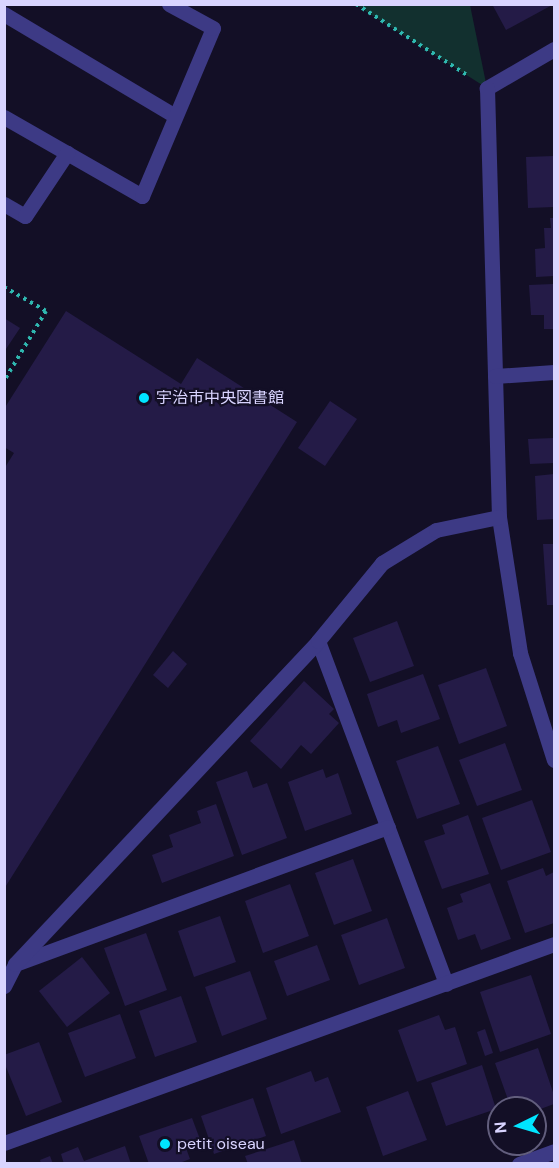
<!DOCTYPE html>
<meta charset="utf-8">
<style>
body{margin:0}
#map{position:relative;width:559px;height:1168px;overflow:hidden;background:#130f26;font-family:"DM Sans","Noto Sans JP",sans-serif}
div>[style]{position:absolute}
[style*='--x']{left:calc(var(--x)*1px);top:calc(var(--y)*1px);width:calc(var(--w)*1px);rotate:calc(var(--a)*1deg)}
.green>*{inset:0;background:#12302f}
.building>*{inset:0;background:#241b47}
.path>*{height:4px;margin-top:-2px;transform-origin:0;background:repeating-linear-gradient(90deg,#2fb8b0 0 3px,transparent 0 7.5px)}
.minor>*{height:15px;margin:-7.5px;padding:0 7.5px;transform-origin:7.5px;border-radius:7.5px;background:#3d3a85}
.dots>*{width:16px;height:16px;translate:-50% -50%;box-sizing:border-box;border:3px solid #130f26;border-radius:50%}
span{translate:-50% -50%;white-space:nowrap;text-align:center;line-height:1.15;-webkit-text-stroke:4.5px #130f26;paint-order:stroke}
.poi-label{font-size:16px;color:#d9d4ff}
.left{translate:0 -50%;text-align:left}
.frame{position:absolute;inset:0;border:6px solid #d9d4ff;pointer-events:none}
.north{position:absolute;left:487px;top:1096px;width:60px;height:60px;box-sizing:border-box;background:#130f26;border:2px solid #625e7d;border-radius:50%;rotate:265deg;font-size:16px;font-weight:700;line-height:24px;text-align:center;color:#d9d4ff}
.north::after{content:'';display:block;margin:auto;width:21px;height:27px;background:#00e5ff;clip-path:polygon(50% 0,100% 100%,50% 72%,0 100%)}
</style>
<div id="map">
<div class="green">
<i style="clip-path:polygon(356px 5px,470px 5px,487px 88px,468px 76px)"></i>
</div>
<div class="building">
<i style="clip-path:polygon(492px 4px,554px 4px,506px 30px)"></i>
<i style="clip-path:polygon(554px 156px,554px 207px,528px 208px,526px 157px)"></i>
<i style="clip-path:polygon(550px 218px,554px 218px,554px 276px,536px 277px,535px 249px,545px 248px,544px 228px,551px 228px)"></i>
<i style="clip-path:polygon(553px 284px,554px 329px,544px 329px,544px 315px,531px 315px,529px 285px)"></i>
<i style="clip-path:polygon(66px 311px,181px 384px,197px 358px,297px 422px,4px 889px,4px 469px,14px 453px,4px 447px,4px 409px)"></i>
<i style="clip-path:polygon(4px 318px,20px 328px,4px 352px)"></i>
<i style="clip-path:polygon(330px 401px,357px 419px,325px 466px,298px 448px)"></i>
<i style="clip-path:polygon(554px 438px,554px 463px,530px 464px,528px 439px)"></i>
<i style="clip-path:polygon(554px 474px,554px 519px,537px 520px,535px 476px)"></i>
<i style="clip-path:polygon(543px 544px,554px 544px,554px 605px,547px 605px)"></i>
<i style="clip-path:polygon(397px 621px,414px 666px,370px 682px,353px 638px)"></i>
<i style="clip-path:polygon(173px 651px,187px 664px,168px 688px,153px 675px)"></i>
<i style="clip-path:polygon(486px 668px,507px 726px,459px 744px,438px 685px)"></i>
<i style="clip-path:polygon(423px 674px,440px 719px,401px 733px,397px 720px,378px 727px,367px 694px)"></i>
<i style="clip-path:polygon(304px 681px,334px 709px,329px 714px,339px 723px,311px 754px,301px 745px,281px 769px,250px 741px)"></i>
<i style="clip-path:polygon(505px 743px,522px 790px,477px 806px,459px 760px)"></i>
<i style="clip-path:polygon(438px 746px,460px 804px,417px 819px,396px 761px)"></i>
<i style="clip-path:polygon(323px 769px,326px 778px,338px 773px,352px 814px,305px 831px,288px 782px)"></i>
<i style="clip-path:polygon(247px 771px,253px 788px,267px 783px,287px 838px,242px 855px,216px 782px)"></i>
<i style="clip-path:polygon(532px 800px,551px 852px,501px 870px,482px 818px)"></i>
<i style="clip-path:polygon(216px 804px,234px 856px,162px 883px,152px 855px,173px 847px,169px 835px,201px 823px,197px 811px)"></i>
<i style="clip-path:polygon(468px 815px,489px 874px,442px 889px,424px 841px,445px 834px,442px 825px)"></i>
<i style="clip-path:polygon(353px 859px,372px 911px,334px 925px,315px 873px)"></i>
<i style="clip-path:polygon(543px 868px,546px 876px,554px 872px,554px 923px,525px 933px,507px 881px)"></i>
<i style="clip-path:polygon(490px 883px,511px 939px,481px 950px,475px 934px,458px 940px,447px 908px,463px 902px,460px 894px)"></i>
<i style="clip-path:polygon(290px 884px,309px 936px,263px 953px,245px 901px)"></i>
<i style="clip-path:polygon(220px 916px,236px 962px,194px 977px,178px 931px)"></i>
<i style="clip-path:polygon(387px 918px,405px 968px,359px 985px,341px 935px)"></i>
<i style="clip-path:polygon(146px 933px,167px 990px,125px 1006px,104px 948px)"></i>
<i style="clip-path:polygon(317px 945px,330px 980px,287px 996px,274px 961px)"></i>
<i style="clip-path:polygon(82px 957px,110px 993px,67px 1027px,39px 991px)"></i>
<i style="clip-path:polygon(250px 971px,267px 1019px,222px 1036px,205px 987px)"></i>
<i style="clip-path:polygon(531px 975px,551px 1034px,500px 1052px,480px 992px)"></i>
<i style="clip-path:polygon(181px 996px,197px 1042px,155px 1057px,139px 1011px)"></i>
<i style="clip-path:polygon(120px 1014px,136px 1058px,85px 1077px,68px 1033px)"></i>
<i style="clip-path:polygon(439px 1015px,445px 1030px,455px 1027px,467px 1064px,417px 1082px,398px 1030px)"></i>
<i style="clip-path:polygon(485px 1029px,493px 1053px,485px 1056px,477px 1032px)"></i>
<i style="clip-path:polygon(39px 1042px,62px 1102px,26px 1116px,4px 1062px,4px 1055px)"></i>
<i style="clip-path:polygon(538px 1048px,554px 1095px,554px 1104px,535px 1111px,535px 1108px,511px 1108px,495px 1063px)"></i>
<i style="clip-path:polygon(482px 1065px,496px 1109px,446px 1126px,431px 1083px)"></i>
<i style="clip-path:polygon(311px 1071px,315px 1082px,328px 1077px,341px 1112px,281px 1134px,266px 1088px)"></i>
<i style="clip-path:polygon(408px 1091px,427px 1140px,383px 1156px,366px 1107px)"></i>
<i style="clip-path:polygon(253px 1098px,266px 1136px,214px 1154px,201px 1116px)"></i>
<i style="clip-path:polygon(192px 1118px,201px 1142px,186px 1148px,190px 1159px,177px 1164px,149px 1164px,139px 1136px)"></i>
<i style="clip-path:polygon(294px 1140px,302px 1164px,248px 1164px,245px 1156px)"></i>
<i style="clip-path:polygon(125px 1146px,131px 1164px,64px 1164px,61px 1154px,78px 1147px,84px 1161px)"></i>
<i style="clip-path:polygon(50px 1156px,53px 1164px,41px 1164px,40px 1160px)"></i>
</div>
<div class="path">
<i style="--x:356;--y:4;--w:132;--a:32.6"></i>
<i style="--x:4;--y:287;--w:48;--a:29.7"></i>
<i style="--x:46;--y:311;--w:82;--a:121"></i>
</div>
<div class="minor">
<i style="--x:4;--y:14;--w:199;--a:30.8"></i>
<i style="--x:554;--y:49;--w:78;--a:149.8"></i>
<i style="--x:487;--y:88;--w:429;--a:88.4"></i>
<i style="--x:499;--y:517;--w:138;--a:81.2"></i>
<i style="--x:520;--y:653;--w:112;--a:72.4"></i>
<i style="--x:4;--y:117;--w:159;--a:29.8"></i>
<i style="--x:142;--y:196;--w:182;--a:-67.1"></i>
<i style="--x:213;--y:28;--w:50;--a:-151.4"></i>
<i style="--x:4;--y:204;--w:24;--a:30"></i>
<i style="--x:25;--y:216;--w:76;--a:-56.3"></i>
<i style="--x:495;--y:376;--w:59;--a:-3.9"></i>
<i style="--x:318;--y:641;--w:366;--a:69.5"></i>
<i style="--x:18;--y:963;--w:394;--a:-20.2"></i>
<i style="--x:4;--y:986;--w:25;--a:-63"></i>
<i style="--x:15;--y:964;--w:443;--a:-46.8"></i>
<i style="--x:318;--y:641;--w:101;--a:-50.6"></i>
<i style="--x:382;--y:563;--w:63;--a:-31.4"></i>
<i style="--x:436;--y:530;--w:64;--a:-11.7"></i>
<i style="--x:4;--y:1143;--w:585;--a:-19.89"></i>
<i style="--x:519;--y:1164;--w:37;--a:-20"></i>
</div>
<div class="dots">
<i style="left:144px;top:398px;background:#00e5ff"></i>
<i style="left:165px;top:1144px;background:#00e5ff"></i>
</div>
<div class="poi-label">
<span class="left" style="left:156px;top:398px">宇治市中央図書館</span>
<span class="left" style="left:177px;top:1144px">petit oiseau</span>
</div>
<div class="frame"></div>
<div class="north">N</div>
</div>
